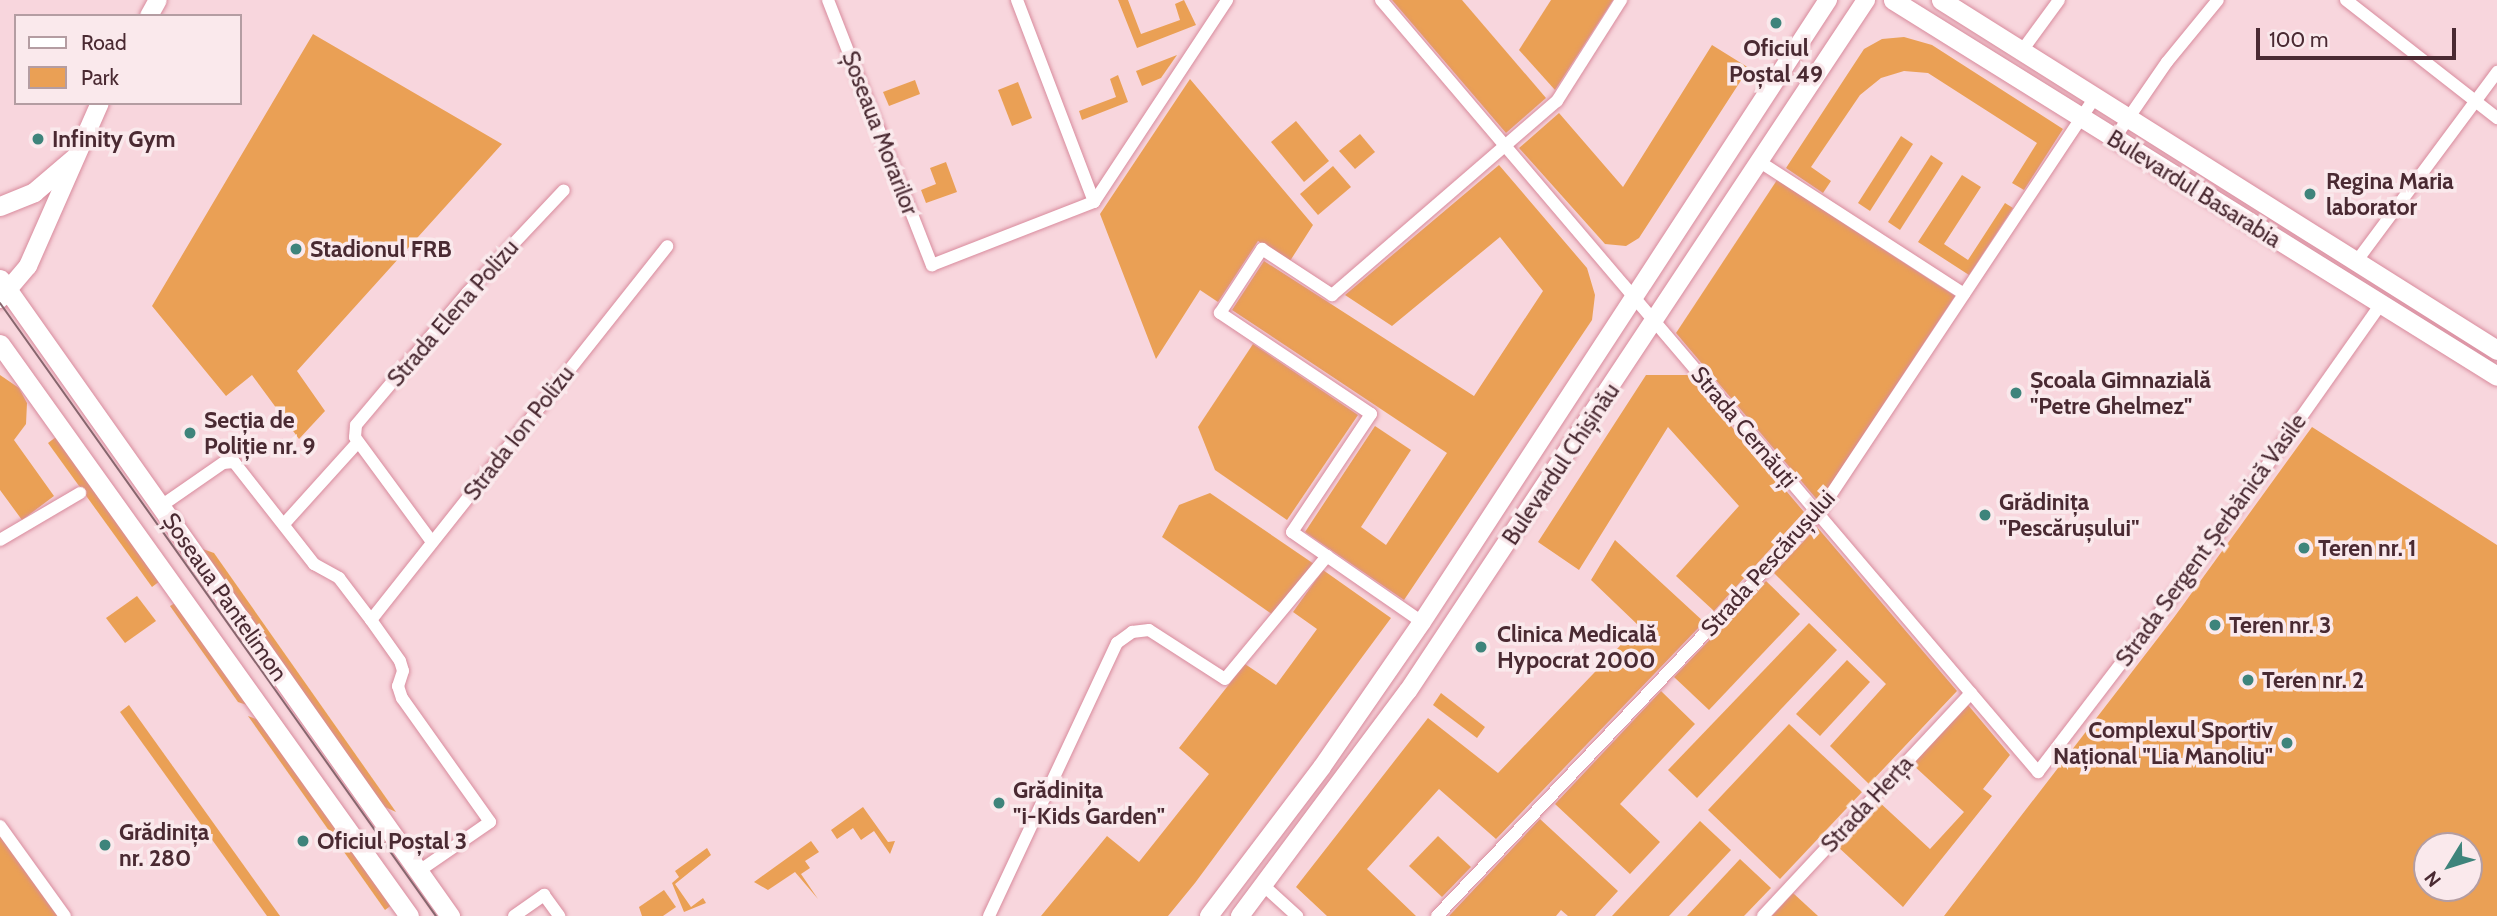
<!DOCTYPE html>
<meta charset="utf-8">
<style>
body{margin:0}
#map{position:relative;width:2497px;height:916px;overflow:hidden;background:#f8d6dd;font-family:Cabin,sans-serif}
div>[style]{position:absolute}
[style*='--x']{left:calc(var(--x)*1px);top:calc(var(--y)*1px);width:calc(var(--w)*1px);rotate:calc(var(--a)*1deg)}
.green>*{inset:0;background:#eaa055}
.roads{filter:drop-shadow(0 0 2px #d88b9d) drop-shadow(0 0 2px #d88b9d)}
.minor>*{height:12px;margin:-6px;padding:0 6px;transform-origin:6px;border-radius:6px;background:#fff}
.secondary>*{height:18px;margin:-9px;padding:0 9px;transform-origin:9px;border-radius:9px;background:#fff}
.primary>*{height:19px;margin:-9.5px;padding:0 9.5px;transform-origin:9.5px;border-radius:9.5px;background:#fff}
.tram>*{height:2px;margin:-1px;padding:0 1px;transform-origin:1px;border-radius:1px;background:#87666e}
.dots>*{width:19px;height:19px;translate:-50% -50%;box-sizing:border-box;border:4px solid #fae9ec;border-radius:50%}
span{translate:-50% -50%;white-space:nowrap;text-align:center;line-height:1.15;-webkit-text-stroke:7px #fae9ec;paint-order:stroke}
.poi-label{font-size:23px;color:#4a2a32;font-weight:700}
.left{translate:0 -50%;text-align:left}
.right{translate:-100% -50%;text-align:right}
.street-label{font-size:23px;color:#4a2a32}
.legend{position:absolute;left:14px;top:14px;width:228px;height:91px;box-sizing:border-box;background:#fae9ec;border:2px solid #b49da2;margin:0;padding:9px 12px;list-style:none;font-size:21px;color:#4a2a32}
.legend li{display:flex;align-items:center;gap:14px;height:35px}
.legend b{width:35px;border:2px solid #b49da2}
.north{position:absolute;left:2413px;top:832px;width:70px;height:70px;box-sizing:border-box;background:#fae9ec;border:2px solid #b49da2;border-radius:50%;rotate:232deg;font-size:19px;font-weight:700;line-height:28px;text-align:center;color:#4a2a32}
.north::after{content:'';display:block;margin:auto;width:24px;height:32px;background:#3e847b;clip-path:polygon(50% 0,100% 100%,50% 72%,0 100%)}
.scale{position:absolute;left:2256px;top:28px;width:200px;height:32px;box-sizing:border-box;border:4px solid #4a2a32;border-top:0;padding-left:9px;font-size:21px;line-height:24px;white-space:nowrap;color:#4a2a32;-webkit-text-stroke:5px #fae9ec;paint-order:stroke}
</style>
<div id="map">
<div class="green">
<i style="clip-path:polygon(1118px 0,1128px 0,1141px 34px,1180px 20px,1175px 4px,1184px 0,1196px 25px,1137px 48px)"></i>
<i style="clip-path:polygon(1392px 0,1462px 0,1546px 98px,1506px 133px)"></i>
<i style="clip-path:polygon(1551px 0,1613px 0,1555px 90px,1519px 50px)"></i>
<i style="clip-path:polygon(313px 34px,502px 144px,297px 371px,325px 411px,299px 439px,252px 375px,226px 396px,152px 306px)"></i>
<i style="clip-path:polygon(1904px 37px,1932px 45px,2063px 129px,2024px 190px,2012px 183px,2037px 143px,1928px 73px,1904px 71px,1881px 78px,1860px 95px,1811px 167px,1831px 181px,1823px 193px,1786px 168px,1864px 49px,1882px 39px)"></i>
<i style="clip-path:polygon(1712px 45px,1749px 68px,1639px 238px,1626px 246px,1605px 244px,1519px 148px,1559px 113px,1623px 187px)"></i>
<i style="clip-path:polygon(1177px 55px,1161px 78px,1142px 86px,1136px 71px)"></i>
<i style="clip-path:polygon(1118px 75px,1128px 102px,1082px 120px,1079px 111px,1116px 97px,1110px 79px)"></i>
<i style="clip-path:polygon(1190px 79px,1313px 225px,1290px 261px,1258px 241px,1218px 302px,1200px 290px,1156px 359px,1100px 214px)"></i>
<i style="clip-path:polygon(915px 80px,920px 94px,889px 106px,883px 92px)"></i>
<i style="clip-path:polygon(1018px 82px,1032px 118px,1012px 126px,998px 90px)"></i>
<i style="clip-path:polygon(1296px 121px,1329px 161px,1304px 182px,1271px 142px)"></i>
<i style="clip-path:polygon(1360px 134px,1375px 152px,1355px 169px,1339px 151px)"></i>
<i style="clip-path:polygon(1901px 136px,1913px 144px,1870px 211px,1858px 203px)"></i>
<i style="clip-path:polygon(1931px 155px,1943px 163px,1900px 230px,1888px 222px)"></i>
<i style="clip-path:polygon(946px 162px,957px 192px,926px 203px,921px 190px,936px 184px,930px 168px)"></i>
<i style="clip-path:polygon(1499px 165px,1587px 268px,1595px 295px,1592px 320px,1404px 600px,1305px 532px,1375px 426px,1411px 450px,1361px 527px,1386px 545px,1447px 453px,1232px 310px,1264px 261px,1474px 396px,1543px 291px,1500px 237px,1392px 326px,1345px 295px)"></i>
<i style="clip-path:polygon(1333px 166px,1351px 187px,1318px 215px,1300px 194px)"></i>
<i style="clip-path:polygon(1962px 175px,1981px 187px,1944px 244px,1968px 260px,2005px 203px,2013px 208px,1969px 275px,1918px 242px)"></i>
<i style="clip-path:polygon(1777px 180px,1955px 296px,1819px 502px,1676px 333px)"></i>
<i style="clip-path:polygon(1253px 344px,1358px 415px,1287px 520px,1215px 470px,1198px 427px)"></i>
<i style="clip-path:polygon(0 375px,19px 388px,27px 403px,26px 424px,14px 440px,54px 496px,22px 520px,0 490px)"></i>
<i style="clip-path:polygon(1646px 375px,1688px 375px,1804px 512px,1714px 611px,1676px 576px,1739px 506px,1668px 427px,1579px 570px,1538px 542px)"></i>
<i style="clip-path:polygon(evenodd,2312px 427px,2497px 545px,2497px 916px,1944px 916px,2175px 616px,2312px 427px,2427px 846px,2469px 846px,2469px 888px,2427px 888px,2427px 846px)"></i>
<i style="clip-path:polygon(60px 434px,164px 578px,152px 587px,48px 443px)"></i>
<i style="clip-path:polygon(1210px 493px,1314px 564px,1273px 615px,1162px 537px,1179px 505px)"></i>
<i style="clip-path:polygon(1817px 527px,1957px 691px,1869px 784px,1830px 746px,1886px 684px,1774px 573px)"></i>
<i style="clip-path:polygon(1615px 540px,1704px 622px,1496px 839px,1439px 789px,1367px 869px,1416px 916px,1327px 916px,1296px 887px,1428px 718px,1498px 773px,1639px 626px,1591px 580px)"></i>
<i style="clip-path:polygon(194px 546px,214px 553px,396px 812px,376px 803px)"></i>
<i style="clip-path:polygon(1323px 570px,1391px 618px,1195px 883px,1168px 916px,1041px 916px,1107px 836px,1139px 862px,1209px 774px,1179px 748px,1245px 664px,1276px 685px,1317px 629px,1293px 612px)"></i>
<i style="clip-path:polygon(1766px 581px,1800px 614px,1709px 710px,1674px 677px)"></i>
<i style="clip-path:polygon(137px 596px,156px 621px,125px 643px,106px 618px)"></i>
<i style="clip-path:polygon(180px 600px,256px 708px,238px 702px,170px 606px)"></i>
<i style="clip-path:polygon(1809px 623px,1837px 650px,1697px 798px,1668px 770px)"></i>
<i style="clip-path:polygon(1847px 660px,1870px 682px,1820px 736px,1796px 714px)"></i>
<i style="clip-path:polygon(1661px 691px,1695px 724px,1620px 804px,1660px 842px,1630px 874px,1555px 804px)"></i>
<i style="clip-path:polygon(1441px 693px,1485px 727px,1477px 738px,1433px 705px)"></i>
<i style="clip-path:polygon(129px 705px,280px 916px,267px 916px,120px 712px)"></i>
<i style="clip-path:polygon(1968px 705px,2010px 755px,1983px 789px,1992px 796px,1903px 907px,1837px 846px,1878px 801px,1930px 849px,1964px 812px,1912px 764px)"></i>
<i style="clip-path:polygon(248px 716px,267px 723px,393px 904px,385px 910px)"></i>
<i style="clip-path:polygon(1789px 724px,1862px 792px,1780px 879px,1708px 810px)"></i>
<i style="clip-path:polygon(863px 807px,888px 842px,895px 841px,890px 854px,874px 831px,861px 840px,853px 828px,837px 839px,831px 830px)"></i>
<i style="clip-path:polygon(1540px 819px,1618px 891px,1595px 916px,1568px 916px,1561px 910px,1556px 916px,1449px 916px)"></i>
<i style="clip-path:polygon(1700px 821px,1731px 850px,1669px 916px,1612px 916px)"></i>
<i style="clip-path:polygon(0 836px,58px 916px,0 916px)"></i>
<i style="clip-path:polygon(1438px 836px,1471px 867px,1442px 897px,1409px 866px)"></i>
<i style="clip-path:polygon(811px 841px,819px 852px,805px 861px,810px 868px,801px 874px,818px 899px,795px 872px,768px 890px,754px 882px)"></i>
<i style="clip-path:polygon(707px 848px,711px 855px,675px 884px,691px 907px,703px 898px,706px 903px,684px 912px,672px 883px,679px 877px,675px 871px)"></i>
<i style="clip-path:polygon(1740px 859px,1771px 888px,1744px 916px,1687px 916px)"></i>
<i style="clip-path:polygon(664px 890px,676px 907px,663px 916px,642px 916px,639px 907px)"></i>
<i style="clip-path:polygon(1793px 893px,1818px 916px,1772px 916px)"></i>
</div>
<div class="roads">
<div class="minor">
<i style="--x:828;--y:0;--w:285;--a:68.6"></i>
<i style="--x:932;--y:265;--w:174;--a:-21.3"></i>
<i style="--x:1094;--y:202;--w:242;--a:-56.6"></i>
<i style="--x:1017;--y:0;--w:216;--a:69.1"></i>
<i style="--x:1381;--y:0;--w:1014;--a:49.6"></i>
<i style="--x:2038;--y:772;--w:277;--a:-52.6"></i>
<i style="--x:2206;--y:552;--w:302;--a:-54.8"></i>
<i style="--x:2346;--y:0;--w:192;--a:38"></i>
<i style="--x:2021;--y:52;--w:64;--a:-53.8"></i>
<i style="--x:2114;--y:139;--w:93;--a:-55.5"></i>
<i style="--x:2167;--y:62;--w:80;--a:-50.6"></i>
<i style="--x:1760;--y:162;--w:243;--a:32.9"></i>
<i style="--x:2356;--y:262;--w:237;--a:-53.4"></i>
<i style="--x:161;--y:506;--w:75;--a:-34.7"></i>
<i style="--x:223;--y:463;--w:11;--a:-5"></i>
<i style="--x:234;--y:462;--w:130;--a:51.9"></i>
<i style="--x:314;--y:564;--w:29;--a:29"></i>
<i style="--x:339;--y:578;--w:53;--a:52.7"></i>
<i style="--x:371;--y:620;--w:50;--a:54.7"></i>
<i style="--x:400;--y:661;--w:10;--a:73"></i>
<i style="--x:403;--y:671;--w:16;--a:108"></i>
<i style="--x:398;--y:686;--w:13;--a:72"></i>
<i style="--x:402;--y:698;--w:152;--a:54.6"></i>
<i style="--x:490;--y:822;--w:86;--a:145.4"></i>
<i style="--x:284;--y:524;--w:110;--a:-47.9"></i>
<i style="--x:0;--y:540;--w:93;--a:-30.4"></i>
<i style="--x:432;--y:542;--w:130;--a:-126.3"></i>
<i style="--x:355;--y:437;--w:12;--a:-85"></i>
<i style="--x:356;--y:425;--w:172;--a:-49.9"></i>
<i style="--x:467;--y:293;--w:141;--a:-46.7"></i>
<i style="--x:371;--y:620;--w:477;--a:-51.6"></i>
<i style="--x:1422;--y:622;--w:158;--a:-145.3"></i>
<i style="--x:1292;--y:532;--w:142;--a:-56.2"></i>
<i style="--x:1371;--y:414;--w:182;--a:-146.2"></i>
<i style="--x:1220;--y:313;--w:77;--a:-56.7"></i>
<i style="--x:1262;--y:249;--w:84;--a:33.3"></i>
<i style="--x:1332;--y:295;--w:297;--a:-40.8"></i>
<i style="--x:1557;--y:101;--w:120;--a:-57.6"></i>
<i style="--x:0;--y:826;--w:111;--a:54.2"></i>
<i style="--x:1264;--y:886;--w:45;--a:42.3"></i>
<i style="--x:514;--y:916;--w:37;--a:-35"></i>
<i style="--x:544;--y:895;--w:26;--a:54"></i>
<i style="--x:989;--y:916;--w:302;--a:-64.9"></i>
<i style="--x:1117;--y:643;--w:19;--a:-36"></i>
<i style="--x:1132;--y:632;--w:17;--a:-7"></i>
<i style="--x:1149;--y:630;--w:90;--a:32.8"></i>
<i style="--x:1225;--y:679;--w:160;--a:-50.3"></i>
<i style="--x:1437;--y:916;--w:554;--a:-46.54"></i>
<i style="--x:1818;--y:514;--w:499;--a:-56.4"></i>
<i style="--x:1763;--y:916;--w:305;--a:-47"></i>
</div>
<div class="secondary">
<i style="--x:149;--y:16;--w:18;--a:-61"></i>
<i style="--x:0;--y:299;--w:43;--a:-49.7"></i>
<i style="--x:28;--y:266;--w:178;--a:-66.2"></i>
<i style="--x:1209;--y:916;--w:187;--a:-52.8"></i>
<i style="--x:1322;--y:767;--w:176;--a:-55.4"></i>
<i style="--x:1422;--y:622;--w:743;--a:-56.87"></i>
<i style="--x:1240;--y:916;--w:281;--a:-53.3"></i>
<i style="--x:1408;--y:691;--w:829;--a:-56.46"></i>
</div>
<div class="primary">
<i style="--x:1893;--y:0;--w:711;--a:31.9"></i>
<i style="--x:1941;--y:0;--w:657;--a:32.19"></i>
<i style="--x:0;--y:206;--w:37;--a:-22"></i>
<i style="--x:34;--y:192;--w:52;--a:-40.4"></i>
<i style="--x:0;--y:279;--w:780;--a:54.76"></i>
<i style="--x:0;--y:344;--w:703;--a:54.43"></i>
</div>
</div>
<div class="tram">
<i style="--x:0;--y:303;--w:752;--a:54.58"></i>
</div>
<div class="dots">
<i style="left:1776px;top:23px;background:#3e847b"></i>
<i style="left:38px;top:139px;background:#3e847b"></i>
<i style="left:2310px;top:194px;background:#3e847b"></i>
<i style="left:296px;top:249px;background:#3e847b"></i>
<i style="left:2016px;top:393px;background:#3e847b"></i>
<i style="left:190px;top:433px;background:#3e847b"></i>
<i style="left:1985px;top:515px;background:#3e847b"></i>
<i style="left:2304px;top:548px;background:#3e847b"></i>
<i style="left:2215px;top:625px;background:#3e847b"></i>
<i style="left:1481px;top:647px;background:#3e847b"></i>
<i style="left:2248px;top:680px;background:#3e847b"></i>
<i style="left:2287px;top:743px;background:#3e847b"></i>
<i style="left:999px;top:803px;background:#3e847b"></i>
<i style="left:303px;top:841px;background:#3e847b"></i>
<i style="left:105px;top:845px;background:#3e847b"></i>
</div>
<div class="poi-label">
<span style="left:1776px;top:61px">Oficiul<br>Poștal 49</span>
<span class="left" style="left:52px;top:139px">Infinity Gym</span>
<span class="left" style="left:2326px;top:194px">Regina Maria<br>laborator</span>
<span class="left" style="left:310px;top:249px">Stadionul FRB</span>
<span class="left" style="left:2030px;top:393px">Școala Gimnazială<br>"Petre Ghelmez"</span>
<span class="left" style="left:204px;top:433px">Secția de<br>Poliție nr. 9</span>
<span class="left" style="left:1999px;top:515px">Grădinița<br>"Pescărușului"</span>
<span class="left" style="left:2318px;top:548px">Teren nr. 1</span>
<span class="left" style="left:2229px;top:625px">Teren nr. 3</span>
<span class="left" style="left:1497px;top:647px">Clinica Medicală<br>Hypocrat 2000</span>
<span class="left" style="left:2262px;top:680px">Teren nr. 2</span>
<span class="right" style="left:2273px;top:743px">Complexul Sportiv<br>Național "Lia Manoliu"</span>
<span class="left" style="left:1013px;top:803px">Grădinița<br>"i-Kids Garden"</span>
<span class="left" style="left:119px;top:845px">Grădinița<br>nr. 280</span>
<span class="left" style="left:317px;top:841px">Oficiul Poștal 3</span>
</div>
<div class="street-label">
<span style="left:880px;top:133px;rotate:69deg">Șoseaua Morarilor</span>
<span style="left:2194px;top:189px;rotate:32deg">Bulevardul Basarabia</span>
<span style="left:453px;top:313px;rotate:-49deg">Strada Elena Polizu</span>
<span style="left:1744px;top:427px;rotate:50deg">Strada Cernăuți</span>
<span style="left:519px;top:433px;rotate:-52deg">Strada Ion Polizu</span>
<span style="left:1561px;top:464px;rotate:-56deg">Bulevardul Chișinău</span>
<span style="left:2211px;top:540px;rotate:-54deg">Strada Sergent Șerbănică Vasile</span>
<span style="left:1768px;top:563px;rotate:-48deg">Strada Pescărușului</span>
<span style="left:225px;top:597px;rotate:55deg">Șoseaua Pantelimon</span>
<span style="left:1867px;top:804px;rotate:-47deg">Strada Herța</span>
</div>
<ul class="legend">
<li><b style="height:9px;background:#fff"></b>Road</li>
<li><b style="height:19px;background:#eaa055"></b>Park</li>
</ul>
<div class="north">N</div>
<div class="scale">100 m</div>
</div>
